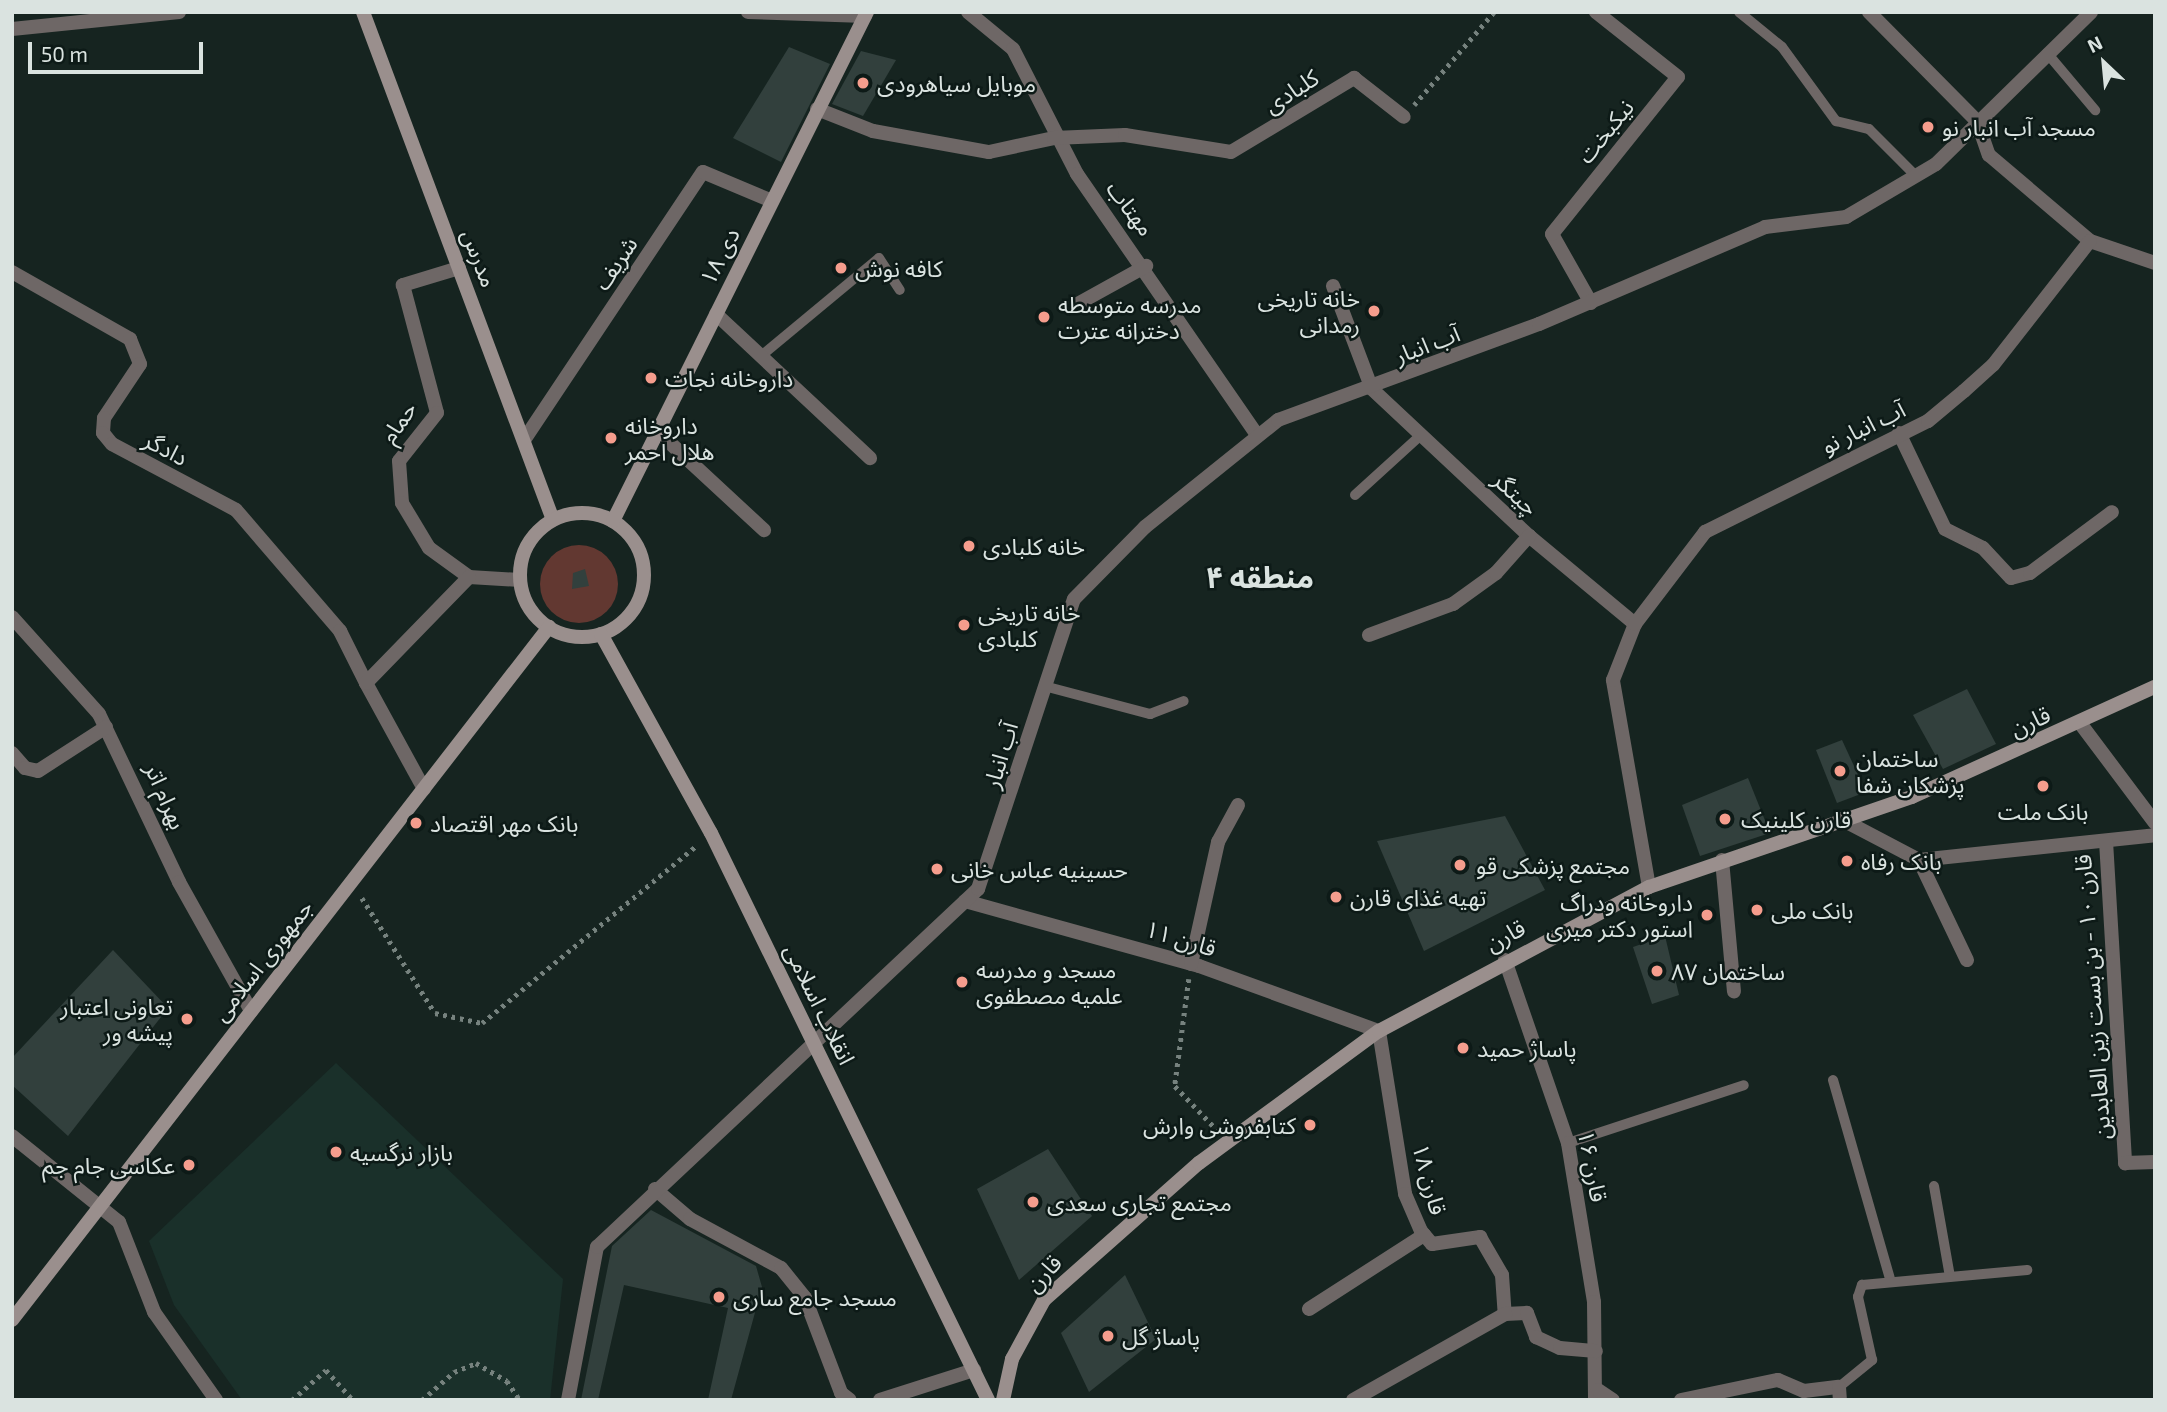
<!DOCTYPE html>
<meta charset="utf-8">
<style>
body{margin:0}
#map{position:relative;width:2167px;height:1412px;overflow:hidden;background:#162420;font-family:"Exo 2","Noto Sans Arabic",sans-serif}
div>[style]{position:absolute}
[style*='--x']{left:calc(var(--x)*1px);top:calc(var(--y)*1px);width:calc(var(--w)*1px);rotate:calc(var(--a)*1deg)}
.built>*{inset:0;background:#1a302a}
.green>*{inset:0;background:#623831}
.round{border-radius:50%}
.building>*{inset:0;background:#32403d}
.path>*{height:4.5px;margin-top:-2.25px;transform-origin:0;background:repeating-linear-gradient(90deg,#76827e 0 3.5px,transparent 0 8.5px)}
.lane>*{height:10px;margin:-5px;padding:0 5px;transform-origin:5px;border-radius:5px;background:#6e6766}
.street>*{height:14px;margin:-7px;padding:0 7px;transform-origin:7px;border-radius:7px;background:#6e6766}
.secondary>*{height:14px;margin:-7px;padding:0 7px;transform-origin:7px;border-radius:7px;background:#9a8f8d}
.secondary>.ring{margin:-7px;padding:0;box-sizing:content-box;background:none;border:14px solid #9a8f8d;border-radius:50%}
.dots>*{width:19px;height:19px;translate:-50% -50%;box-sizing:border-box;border:4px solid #0d1a17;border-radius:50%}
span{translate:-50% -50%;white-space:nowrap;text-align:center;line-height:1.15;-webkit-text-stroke:5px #0d1a17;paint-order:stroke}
.poi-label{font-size:23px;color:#dae3e0}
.left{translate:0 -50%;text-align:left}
.right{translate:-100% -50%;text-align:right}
.street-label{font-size:23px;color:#dae3e0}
.district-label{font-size:30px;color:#dae3e0;font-weight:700}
.frame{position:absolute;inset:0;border:14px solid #dae3e0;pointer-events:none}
.north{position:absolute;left:2069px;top:28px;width:70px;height:70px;-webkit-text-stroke:5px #0d1a17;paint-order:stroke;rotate:334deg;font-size:19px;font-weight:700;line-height:28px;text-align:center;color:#dae3e0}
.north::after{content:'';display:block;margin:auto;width:24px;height:32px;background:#dae3e0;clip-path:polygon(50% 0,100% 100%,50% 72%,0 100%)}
.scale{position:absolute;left:28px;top:42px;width:175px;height:32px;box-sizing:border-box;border:4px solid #dae3e0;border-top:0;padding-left:9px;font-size:21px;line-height:24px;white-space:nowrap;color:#dae3e0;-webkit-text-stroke:5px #0d1a17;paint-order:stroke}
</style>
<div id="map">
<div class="built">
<i style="clip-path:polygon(336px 1063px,563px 1279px,550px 1400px,242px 1400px,174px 1305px,149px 1241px)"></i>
</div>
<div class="green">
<i class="round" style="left:540px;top:545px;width:78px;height:78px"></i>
</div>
<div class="building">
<i style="clip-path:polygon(789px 47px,830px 64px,781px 162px,733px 138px)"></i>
<i style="clip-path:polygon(861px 51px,896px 60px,863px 116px,832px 104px)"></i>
<i style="clip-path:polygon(585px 569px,589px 586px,572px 589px,573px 573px)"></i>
<i style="clip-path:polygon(1967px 689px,1996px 744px,1943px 769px,1913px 715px)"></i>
<i style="clip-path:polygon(1842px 740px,1866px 792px,1837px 803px,1816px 750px)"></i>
<i style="clip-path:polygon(1748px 778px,1770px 833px,1700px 856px,1682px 805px)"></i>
<i style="clip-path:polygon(1505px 816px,1545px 890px,1424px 951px,1377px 841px)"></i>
<i style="clip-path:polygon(1665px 936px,1679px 995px,1652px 1004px,1633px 947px)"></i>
<i style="clip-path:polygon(113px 950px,168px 1008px,68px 1136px,12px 1085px,12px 1058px)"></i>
<i style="clip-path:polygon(1048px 1149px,1092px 1216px,1019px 1280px,977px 1189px)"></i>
<i style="clip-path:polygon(651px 1210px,756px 1266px,762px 1287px,731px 1400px,708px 1400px,728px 1308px,624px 1285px,598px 1400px,581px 1400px,612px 1246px)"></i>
<i style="clip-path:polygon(1125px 1275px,1156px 1339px,1089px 1392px,1061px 1333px)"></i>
</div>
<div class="path">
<i style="--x:1414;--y:105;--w:123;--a:-49.3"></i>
<i style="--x:362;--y:898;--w:136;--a:57.6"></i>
<i style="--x:435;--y:1013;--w:48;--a:12"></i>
<i style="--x:482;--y:1023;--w:279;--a:-39.6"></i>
<i style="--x:1189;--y:979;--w:108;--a:97.5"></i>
<i style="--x:1175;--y:1086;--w:62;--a:46.3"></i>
<i style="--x:292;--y:1400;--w:45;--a:-41.4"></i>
<i style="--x:326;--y:1370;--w:40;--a:48"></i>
<i style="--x:422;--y:1400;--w:43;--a:-41.2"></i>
<i style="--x:454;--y:1372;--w:24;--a:-22"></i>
<i style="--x:476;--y:1363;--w:36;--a:30"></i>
<i style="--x:507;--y:1381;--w:23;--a:56"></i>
</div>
<div class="lane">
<i style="--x:1739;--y:12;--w:55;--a:39.1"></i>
<i style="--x:1782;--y:47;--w:92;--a:53.9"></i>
<i style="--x:1836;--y:121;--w:34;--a:14"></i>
<i style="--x:1869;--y:129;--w:66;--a:45"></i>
<i style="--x:2047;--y:53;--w:75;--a:49.9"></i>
<i style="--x:761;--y:356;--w:153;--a:-39.7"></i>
<i style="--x:879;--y:258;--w:38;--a:57"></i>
<i style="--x:1355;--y:495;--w:89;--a:-42.3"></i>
<i style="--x:1044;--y:686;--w:110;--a:14.8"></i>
<i style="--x:1150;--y:714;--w:36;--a:-21"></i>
<i style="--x:1833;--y:1080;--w:210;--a:74"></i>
<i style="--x:1568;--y:1143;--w:185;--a:-18.2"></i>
<i style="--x:1934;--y:1186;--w:92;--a:80"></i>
<i style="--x:1839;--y:1387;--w:43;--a:-39.3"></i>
<i style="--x:1872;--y:1360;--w:65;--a:-102.5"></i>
<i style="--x:1858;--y:1297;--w:13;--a:-72"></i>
<i style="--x:1862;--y:1285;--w:166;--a:-5.2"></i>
</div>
<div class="street">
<i style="--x:748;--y:12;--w:117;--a:2"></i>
<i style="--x:968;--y:12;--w:58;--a:39.4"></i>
<i style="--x:1013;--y:49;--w:140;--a:62.9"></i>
<i style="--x:1077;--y:174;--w:318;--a:55.4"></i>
<i style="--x:1869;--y:12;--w:153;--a:45.3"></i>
<i style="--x:1977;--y:121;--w:36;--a:71"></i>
<i style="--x:1989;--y:155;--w:133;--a:40.4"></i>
<i style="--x:2090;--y:241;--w:69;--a:18.7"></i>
<i style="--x:12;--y:29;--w:168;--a:-5.8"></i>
<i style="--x:817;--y:109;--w:60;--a:21.4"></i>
<i style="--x:873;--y:131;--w:118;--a:10.3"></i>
<i style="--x:989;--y:152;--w:66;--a:-12.2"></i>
<i style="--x:1054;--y:138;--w:71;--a:-2.4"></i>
<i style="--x:1125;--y:135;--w:107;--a:9.1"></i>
<i style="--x:1231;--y:152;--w:144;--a:-31"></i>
<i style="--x:1354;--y:78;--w:63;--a:38"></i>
<i style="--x:459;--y:268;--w:59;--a:163.1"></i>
<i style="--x:403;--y:285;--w:132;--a:75.1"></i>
<i style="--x:437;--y:413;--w:61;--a:128.4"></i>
<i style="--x:399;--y:461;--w:42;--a:85.9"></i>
<i style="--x:402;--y:503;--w:52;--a:59"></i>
<i style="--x:429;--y:548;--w:49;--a:35.9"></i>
<i style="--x:12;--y:272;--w:136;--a:29.6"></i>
<i style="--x:130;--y:339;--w:27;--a:68"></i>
<i style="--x:140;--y:364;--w:65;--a:123.7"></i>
<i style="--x:104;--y:418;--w:15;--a:94"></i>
<i style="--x:103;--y:433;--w:14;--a:51"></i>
<i style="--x:112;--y:444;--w:140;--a:28"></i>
<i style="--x:236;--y:510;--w:160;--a:49.3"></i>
<i style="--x:340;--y:631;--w:58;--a:63.4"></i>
<i style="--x:1333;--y:286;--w:110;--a:69.3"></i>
<i style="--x:1372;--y:389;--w:215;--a:43.1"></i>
<i style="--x:1529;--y:536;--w:138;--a:39.7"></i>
<i style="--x:1591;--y:303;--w:79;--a:-119.5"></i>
<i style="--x:1552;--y:234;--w:201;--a:-51.3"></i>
<i style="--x:1678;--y:77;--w:105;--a:-141.6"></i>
<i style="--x:1072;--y:307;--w:85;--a:-29"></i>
<i style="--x:716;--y:314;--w:211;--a:43.1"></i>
<i style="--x:657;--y:431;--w:146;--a:42.8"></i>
<i style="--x:1899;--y:433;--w:106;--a:64.4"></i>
<i style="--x:1945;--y:529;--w:42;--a:26.6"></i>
<i style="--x:1983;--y:548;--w:41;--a:47"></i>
<i style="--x:2011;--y:578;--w:20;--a:-15"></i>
<i style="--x:2030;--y:573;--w:102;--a:-36.6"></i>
<i style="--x:524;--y:440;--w:322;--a:-56.3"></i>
<i style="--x:703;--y:172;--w:75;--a:22.8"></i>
<i style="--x:469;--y:577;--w:51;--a:3.4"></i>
<i style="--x:12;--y:617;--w:130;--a:48.1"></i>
<i style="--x:99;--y:714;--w:186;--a:64.5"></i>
<i style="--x:179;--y:882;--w:148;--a:60.8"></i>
<i style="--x:1369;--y:635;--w:90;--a:-20.3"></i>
<i style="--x:1453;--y:604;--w:53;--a:-35.8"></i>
<i style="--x:1496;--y:573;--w:50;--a:-48.3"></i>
<i style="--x:2080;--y:723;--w:125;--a:53.1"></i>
<i style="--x:12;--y:753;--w:20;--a:49"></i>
<i style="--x:25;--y:768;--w:13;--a:13"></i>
<i style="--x:38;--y:771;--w:81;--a:-32.9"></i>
<i style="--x:424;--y:789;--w:121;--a:-118.7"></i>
<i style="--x:366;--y:683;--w:148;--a:-45.8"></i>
<i style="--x:1841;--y:819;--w:88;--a:27.7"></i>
<i style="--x:1919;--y:860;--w:237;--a:-6"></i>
<i style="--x:2106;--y:841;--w:323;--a:86.6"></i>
<i style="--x:2125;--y:1163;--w:30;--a:-2"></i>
<i style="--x:1722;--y:860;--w:132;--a:84.8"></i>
<i style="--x:1919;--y:860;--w:111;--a:64.4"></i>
<i style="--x:1649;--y:887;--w:210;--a:-99.9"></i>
<i style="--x:1613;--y:680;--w:60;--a:-68.6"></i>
<i style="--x:1635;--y:624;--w:116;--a:-52.7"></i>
<i style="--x:1705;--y:532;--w:249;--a:-26.5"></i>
<i style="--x:1928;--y:421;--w:47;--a:-39.8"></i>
<i style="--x:1964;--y:391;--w:39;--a:-42"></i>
<i style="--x:1993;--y:365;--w:157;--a:-52"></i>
<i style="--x:965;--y:901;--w:243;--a:15.5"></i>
<i style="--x:1199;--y:966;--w:191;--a:19.9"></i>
<i style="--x:1379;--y:1031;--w:165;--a:80.9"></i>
<i style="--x:1405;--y:1194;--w:40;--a:66.6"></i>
<i style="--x:1421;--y:1231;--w:17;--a:50"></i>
<i style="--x:1432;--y:1244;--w:49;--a:-8.3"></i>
<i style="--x:1480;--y:1237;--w:44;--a:59.9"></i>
<i style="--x:1502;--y:1275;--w:39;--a:86"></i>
<i style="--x:1505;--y:960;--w:194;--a:71"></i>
<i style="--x:1568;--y:1143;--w:161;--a:80.7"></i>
<i style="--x:1594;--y:1302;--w:98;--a:89.4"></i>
<i style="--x:1191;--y:964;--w:125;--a:-77.5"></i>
<i style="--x:1218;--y:842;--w:42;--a:-61.6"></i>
<i style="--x:12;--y:1136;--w:137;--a:38.8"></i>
<i style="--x:119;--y:1222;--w:97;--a:68.7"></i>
<i style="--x:154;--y:1312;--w:108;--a:54.8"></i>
<i style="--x:655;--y:1189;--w:46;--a:40.6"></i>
<i style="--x:690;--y:1219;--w:103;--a:28.3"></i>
<i style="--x:781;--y:1268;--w:38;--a:51"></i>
<i style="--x:805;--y:1298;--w:102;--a:69.2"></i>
<i style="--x:841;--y:1393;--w:11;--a:38"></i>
<i style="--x:1309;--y:1309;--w:137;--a:-32.8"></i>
<i style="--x:1505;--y:1314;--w:22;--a:-3"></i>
<i style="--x:1527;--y:1313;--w:26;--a:69"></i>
<i style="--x:1536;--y:1337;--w:26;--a:25"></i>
<i style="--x:1560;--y:1348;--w:36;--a:5"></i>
<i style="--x:1598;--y:1390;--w:18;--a:34"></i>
<i style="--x:568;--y:1400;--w:156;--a:-79.3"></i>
<i style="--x:597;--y:1247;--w:523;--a:-43.22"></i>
<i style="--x:978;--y:889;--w:305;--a:-71.7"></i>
<i style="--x:1074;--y:599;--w:101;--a:-45.4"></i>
<i style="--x:1145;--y:527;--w:171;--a:-38.8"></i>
<i style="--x:1278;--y:420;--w:278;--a:-20.2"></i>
<i style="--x:1539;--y:324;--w:246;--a:-23.2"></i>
<i style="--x:1765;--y:227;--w:82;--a:-7"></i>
<i style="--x:1846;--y:217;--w:104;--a:-30.5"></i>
<i style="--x:1936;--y:164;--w:217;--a:-44.4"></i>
<i style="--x:880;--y:1400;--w:99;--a:-17.7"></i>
<i style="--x:1353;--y:1400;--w:175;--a:-29.5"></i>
<i style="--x:1681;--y:1400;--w:99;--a:-11.7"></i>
<i style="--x:1778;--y:1380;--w:28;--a:23"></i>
<i style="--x:1804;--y:1391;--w:35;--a:-7"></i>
<i style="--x:1839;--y:1387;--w:13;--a:86"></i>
</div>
<div class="secondary">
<i style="--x:363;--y:12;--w:542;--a:69.49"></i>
<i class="ring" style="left:520px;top:513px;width:110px;height:110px"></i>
<i style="--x:613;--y:521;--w:569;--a:-63.48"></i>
<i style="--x:601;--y:634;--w:227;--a:61.1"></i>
<i style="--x:711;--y:833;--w:631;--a:63.96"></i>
<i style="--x:12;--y:1320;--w:877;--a:-52.23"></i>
<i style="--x:1003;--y:1400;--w:42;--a:-77.6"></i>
<i style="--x:1012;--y:1359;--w:67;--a:-61.5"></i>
<i style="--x:1044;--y:1300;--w:207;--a:-41.5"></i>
<i style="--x:1199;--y:1163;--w:223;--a:-36.3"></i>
<i style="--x:1379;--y:1031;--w:306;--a:-28.1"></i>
<i style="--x:1649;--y:887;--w:278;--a:-18.9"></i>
<i style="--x:1912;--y:797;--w:267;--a:-24.4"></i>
</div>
<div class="dots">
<i style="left:863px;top:83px;background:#f59d8d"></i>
<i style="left:1928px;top:127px;background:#f59d8d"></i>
<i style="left:841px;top:268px;background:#f59d8d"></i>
<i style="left:1374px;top:311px;background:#f59d8d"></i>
<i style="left:1044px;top:317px;background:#f59d8d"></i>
<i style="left:651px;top:378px;background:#f59d8d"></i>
<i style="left:611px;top:438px;background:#f59d8d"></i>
<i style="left:969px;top:546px;background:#f59d8d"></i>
<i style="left:964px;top:625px;background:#f59d8d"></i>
<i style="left:1840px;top:771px;background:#f59d8d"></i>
<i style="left:2043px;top:786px;background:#f59d8d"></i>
<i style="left:1725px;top:819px;background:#f59d8d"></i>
<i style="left:416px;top:823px;background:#f59d8d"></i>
<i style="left:1847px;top:861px;background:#f59d8d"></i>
<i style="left:1460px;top:865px;background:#f59d8d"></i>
<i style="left:937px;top:869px;background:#f59d8d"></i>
<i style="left:1336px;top:897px;background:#f59d8d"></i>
<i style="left:1757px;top:910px;background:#f59d8d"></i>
<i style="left:1707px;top:915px;background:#f59d8d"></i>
<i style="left:1657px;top:971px;background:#f59d8d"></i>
<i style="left:962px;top:982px;background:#f59d8d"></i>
<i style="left:187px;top:1019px;background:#f59d8d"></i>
<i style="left:1463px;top:1048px;background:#f59d8d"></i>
<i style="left:1310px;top:1125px;background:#f59d8d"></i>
<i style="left:336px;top:1152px;background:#f59d8d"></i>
<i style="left:189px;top:1165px;background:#f59d8d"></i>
<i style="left:1033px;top:1202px;background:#f59d8d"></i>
<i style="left:719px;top:1297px;background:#f59d8d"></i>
<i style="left:1108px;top:1336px;background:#f59d8d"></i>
</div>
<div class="poi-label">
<span class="left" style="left:877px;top:83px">موبایل سیاهرودی</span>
<span class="left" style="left:1942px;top:127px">مسجد آب انبار نو</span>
<span class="left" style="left:855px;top:268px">کافه نوش</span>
<span class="right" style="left:1360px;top:311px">خانه تاریخی<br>رمدانی</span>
<span class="left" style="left:1058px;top:317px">مدرسه متوسطه<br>دخترانه عترت</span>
<span class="left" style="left:665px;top:378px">داروخانه نجات</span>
<span class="left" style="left:625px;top:438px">داروخانه<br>هلال احمر</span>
<span class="left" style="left:983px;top:546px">خانه کلبادی</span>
<span class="left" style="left:978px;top:625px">خانه تاریخی<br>کلبادی</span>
<span class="left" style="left:1856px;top:771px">ساختمان<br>پزشکان شفا</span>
<span style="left:2043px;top:811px">بانک ملت</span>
<span class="left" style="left:1741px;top:819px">قارن کلینیک</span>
<span class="left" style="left:430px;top:823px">بانک مهر اقتصاد</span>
<span class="left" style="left:1861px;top:861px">بانک رفاه</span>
<span class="left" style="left:1476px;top:865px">مجتمع پزشکی قو</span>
<span class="left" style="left:951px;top:869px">حسینیه عباس خانی</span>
<span class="left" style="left:1350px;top:897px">تهیه غذای قارن</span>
<span class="right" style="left:1693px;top:915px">داروخانه ودراگ<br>استور دکتر میری</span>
<span class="left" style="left:1771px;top:910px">بانک ملی</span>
<span class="left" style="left:976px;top:982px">مسجد و مدرسه<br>علمیه مصطفوی</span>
<span class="left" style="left:1671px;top:971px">ساختمان ٨٧</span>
<span class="right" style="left:173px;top:1019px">تعاونی اعتبار<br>پیشه ور</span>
<span class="left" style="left:1477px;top:1048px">پاساژ حمید</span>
<span class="right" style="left:1296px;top:1125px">کتابفروشی وارش</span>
<span class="left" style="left:350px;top:1152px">بازار نرگسیه</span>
<span class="right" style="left:175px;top:1165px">عکاسی جام جم</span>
<span class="left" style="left:1047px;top:1202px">مجتمع تجاری سعدی</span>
<span class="left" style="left:733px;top:1297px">مسجد جامع ساری</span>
<span class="left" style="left:1122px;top:1336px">پاساژ گل</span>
</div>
<div class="street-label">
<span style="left:1291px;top:91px;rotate:-33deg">کلبادی</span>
<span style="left:1605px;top:131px;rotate:-51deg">نیکبخت</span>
<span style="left:1131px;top:208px;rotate:53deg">مهتاب</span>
<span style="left:719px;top:256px;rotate:-63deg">۱۸ دی</span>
<span style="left:480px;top:258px;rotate:69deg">مدرس</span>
<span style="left:615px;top:263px;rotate:-56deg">شریف</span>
<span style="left:1427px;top:344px;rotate:-21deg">آب انبار</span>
<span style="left:398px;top:422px;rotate:-56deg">حمام</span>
<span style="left:1863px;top:427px;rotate:-26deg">آب انبار نو</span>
<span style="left:166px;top:448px;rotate:28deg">دادگر</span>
<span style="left:1516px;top:493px;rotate:43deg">چیتگر</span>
<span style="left:2030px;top:721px;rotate:-24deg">قارن</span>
<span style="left:1000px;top:755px;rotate:-73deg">آب انبار</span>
<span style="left:166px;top:796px;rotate:67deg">بهرام اتر</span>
<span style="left:1505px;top:935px;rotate:-28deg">قارن</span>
<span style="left:1181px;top:938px;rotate:17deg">قارن ۱۱</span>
<span style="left:262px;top:960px;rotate:-52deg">جمهوری اسلامی</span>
<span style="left:2092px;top:997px;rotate:-94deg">قارن ۱۰ - بن بست زین العابدین</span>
<span style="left:820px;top:1004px;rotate:64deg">انقلاب اسلامی</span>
<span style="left:1593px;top:1166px;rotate:79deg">قارن ۱۶</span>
<span style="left:1430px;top:1179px;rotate:75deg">قارن ۱۸</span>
<span style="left:1043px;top:1273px;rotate:-47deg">قارن</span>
</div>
<div class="district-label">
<span style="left:1260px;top:576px">منطقه ۴</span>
</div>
<div class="frame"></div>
<div class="north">N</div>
<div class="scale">50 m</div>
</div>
